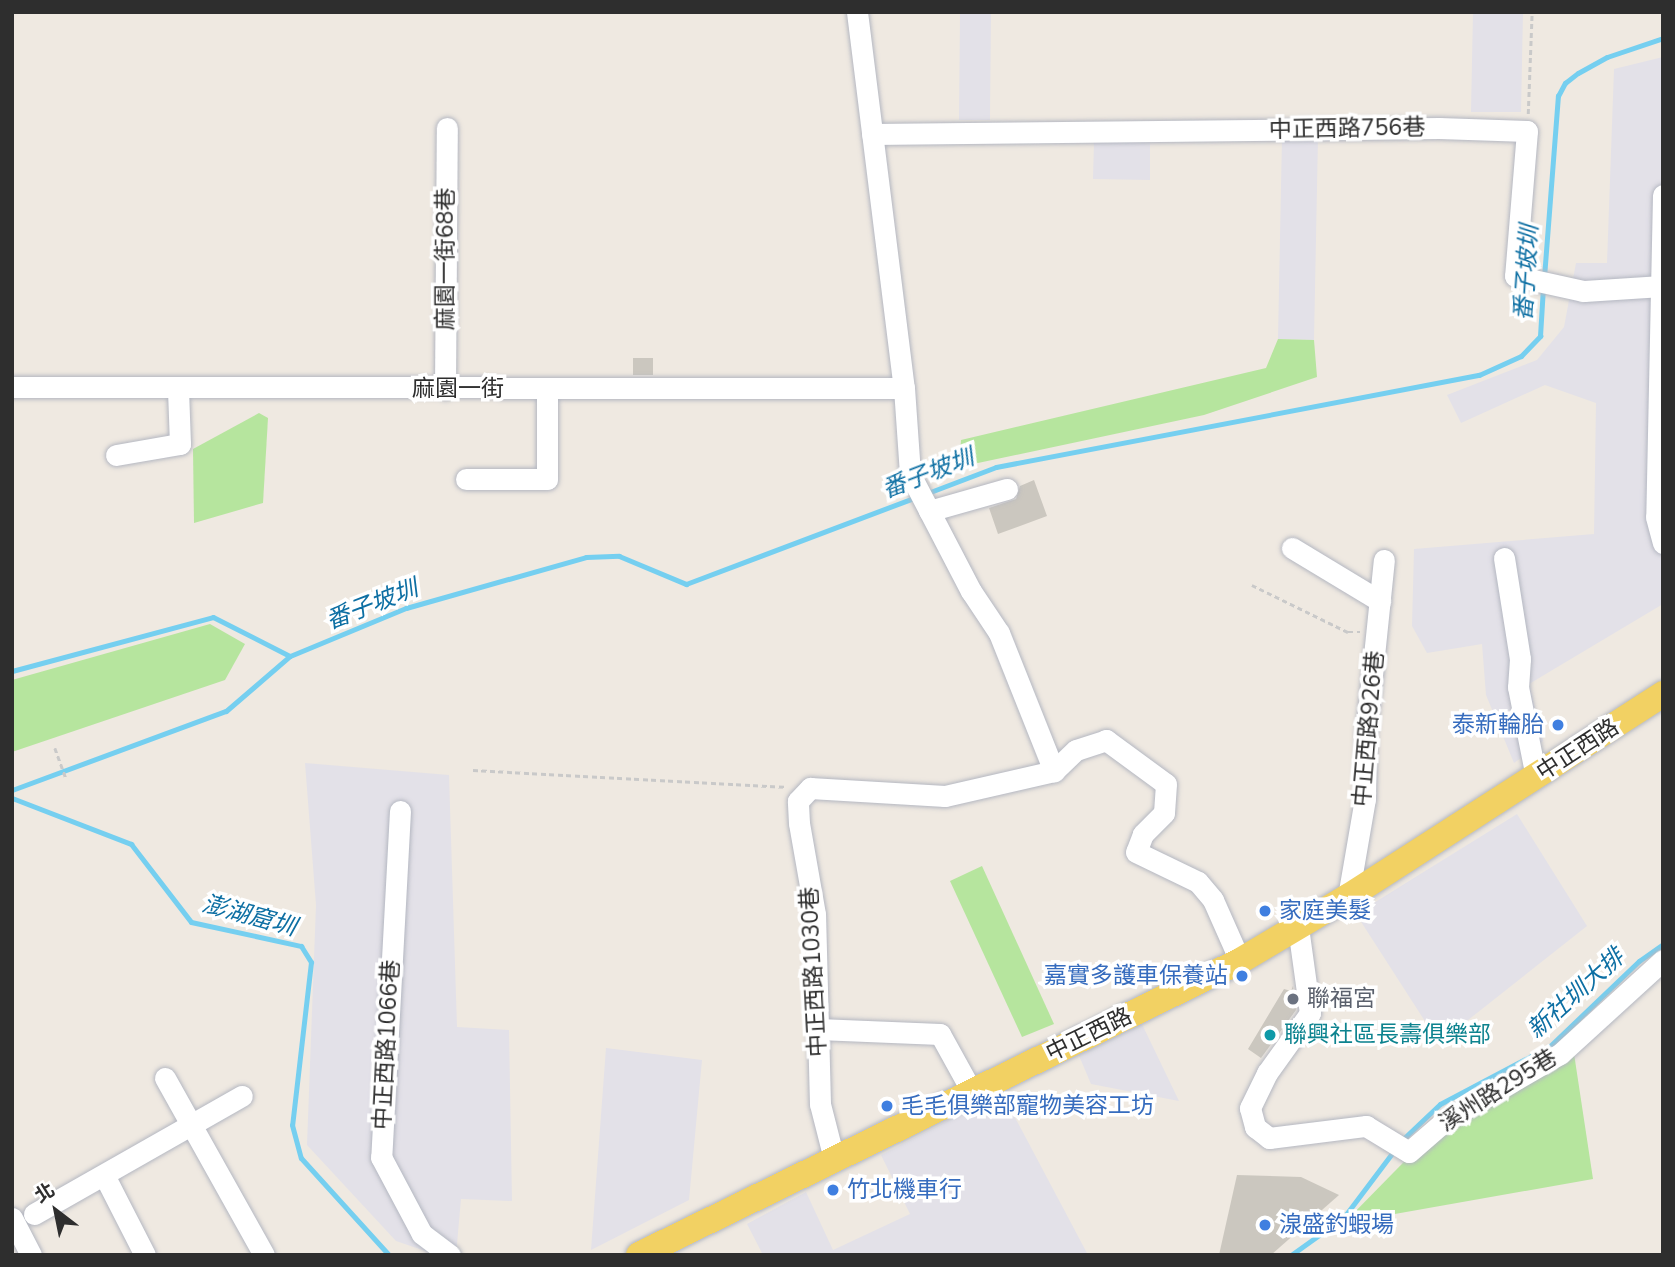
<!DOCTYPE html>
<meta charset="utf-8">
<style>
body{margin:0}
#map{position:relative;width:1675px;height:1267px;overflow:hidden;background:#efe9e1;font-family:"Nunito Sans","Noto Sans TC",sans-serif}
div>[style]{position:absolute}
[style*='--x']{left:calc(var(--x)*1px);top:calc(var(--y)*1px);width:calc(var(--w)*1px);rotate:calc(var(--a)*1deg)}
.industrial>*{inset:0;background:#e3e1e8}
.green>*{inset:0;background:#b6e59e}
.stream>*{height:5px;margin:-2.5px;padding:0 2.5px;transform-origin:2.5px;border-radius:2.5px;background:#75cff0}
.building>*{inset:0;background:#cbc7bf}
.path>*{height:2.5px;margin-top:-1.25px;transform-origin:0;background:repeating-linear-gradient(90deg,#c9c9c9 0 5px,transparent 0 8.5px)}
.roads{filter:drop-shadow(0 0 2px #b4b7c1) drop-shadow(0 0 2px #b4b7c1)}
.minor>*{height:21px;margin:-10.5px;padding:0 10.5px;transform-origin:10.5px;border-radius:10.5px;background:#fff}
.major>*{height:26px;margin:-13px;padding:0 13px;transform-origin:13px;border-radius:13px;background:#f2d163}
.dots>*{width:19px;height:19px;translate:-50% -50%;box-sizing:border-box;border:4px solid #fff;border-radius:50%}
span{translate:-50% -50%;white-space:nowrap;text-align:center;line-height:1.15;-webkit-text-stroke:7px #fff;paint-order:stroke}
.street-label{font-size:23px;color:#2e2e2e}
.shop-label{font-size:23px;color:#366cbe}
.right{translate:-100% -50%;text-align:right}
.left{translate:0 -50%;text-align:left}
.worship-label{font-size:23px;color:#5b616d}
.culture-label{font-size:23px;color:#0d838f}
.water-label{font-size:24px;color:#0d6fa3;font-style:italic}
.frame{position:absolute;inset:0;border:14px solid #2e2e2e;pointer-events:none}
.north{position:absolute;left:21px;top:1176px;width:70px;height:70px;-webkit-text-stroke:5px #fff;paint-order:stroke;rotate:328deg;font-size:19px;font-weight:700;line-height:28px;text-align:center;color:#2e2e2e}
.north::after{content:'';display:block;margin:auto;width:24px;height:32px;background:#2e2e2e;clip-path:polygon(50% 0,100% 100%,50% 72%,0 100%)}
</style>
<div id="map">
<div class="industrial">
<i style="clip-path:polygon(960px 12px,991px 12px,990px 120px,959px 120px)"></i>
<i style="clip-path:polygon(1473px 12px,1523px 12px,1521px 112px,1471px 112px)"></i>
<i style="clip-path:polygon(1663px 57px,1663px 604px,1529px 684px,1543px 741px,1514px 763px,1486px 695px,1482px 644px,1427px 653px,1412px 626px,1414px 549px,1594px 534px,1596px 403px,1545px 385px,1461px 423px,1447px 395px,1537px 360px,1564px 327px,1576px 263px,1607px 263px,1614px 69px)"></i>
<i style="clip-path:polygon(1282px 137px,1318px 137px,1314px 340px,1278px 339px)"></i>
<i style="clip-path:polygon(1094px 141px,1150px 142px,1150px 180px,1093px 179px)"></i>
<i style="clip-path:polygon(305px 763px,449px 775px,457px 1027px,509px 1030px,512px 1201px,461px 1199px,456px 1255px,437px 1255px,396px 1241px,307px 1145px,316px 905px)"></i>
<i style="clip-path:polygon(1517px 814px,1587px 926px,1439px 1043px,1356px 914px)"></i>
<i style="clip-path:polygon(1140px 1020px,1179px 1101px,1091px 1084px,1077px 1051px)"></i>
<i style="clip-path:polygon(606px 1048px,702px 1060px,689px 1200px,591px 1250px)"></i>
<i style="clip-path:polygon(1002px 1093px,1088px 1255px,763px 1255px,747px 1224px,806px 1192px,833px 1250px,910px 1214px,881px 1155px)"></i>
</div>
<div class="green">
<i style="clip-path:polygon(1278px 339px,1314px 340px,1317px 377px,1204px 415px,959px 467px,961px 440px,1266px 368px)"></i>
<i style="clip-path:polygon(259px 413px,268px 418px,263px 503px,194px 523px,193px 449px)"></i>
<i style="clip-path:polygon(210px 624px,245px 644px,225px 680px,12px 752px,12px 680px)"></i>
<i style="clip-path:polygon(982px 866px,1054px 1024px,1022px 1037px,950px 881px)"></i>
<i style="clip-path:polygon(1573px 1047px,1593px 1179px,1344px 1223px,1445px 1120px)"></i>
</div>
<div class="stream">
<i style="--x:1544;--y:277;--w:182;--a:-85.6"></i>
<i style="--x:1558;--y:96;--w:15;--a:-62"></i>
<i style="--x:1565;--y:83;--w:16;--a:-38"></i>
<i style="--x:1578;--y:73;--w:33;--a:-29"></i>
<i style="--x:1607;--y:57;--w:59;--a:-18.7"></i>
<i style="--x:925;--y:494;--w:76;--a:-20.8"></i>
<i style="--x:996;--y:467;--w:492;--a:-10.8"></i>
<i style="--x:1479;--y:375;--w:46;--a:-24.3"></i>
<i style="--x:1521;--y:356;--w:28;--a:-46"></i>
<i style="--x:1540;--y:336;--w:49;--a:-86.5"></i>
<i style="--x:12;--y:671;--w:208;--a:-15"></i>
<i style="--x:213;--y:617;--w:86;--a:26.9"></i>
<i style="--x:12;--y:790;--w:228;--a:-20.3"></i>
<i style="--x:226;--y:711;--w:84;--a:-40.7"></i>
<i style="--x:290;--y:656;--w:126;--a:-22.5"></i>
<i style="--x:406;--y:608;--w:187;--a:-15.8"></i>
<i style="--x:586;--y:557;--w:33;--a:-2"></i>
<i style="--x:619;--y:556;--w:73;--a:22.7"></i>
<i style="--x:686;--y:584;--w:246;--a:-20.7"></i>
<i style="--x:12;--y:798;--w:128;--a:21.1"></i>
<i style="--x:131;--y:844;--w:98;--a:52.4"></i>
<i style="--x:191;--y:922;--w:113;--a:12.3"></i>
<i style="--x:301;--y:946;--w:19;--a:58"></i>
<i style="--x:311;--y:962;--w:164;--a:96.6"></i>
<i style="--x:292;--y:1125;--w:34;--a:75"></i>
<i style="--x:301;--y:1158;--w:131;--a:47.8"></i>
<i style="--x:1402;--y:1140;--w:52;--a:-43.5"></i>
<i style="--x:1440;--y:1104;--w:124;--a:-27.8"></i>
<i style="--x:1550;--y:1046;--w:123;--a:-43.7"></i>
<i style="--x:1639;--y:961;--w:29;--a:-35"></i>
<i style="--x:1291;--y:1255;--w:65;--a:-35.6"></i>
<i style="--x:1344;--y:1217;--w:86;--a:-53"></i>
</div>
<div class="building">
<i style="clip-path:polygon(633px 358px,653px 358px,653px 375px,633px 375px)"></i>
<i style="clip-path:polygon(1034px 480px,1047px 516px,998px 534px,989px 508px,1016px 499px,1020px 486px)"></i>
<i style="clip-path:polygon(1293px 986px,1296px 1010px,1261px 1058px,1248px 1049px,1284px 989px,1291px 991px)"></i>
<i style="clip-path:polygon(1237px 1175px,1301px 1177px,1339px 1195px,1271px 1255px,1219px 1255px)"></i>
</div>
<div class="path">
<i style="--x:1528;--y:114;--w:102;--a:-87.8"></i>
<i style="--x:1252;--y:585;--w:107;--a:26.1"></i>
<i style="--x:1348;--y:632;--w:12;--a:0"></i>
<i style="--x:55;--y:748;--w:33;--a:70"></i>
<i style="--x:473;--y:770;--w:312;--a:3.1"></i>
</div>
<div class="roads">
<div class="minor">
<i style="--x:857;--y:12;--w:379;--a:82.9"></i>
<i style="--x:904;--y:388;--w:86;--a:86"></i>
<i style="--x:910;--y:474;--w:132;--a:62.5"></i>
<i style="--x:971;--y:591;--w:50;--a:56.3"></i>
<i style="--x:999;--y:633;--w:149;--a:68.3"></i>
<i style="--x:872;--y:134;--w:567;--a:-0.61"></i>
<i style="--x:1439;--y:128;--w:88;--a:2"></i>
<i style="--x:1527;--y:131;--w:145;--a:94.7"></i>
<i style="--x:1515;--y:276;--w:70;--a:12.4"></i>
<i style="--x:1583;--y:291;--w:80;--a:-3.6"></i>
<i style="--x:1663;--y:195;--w:322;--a:91.2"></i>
<i style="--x:1656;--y:517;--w:27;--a:75"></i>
<i style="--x:12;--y:387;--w:892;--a:0.06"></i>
<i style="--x:445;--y:389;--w:261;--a:-89.6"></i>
<i style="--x:116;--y:455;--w:65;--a:-9.8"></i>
<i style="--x:180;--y:444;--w:54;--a:-92.1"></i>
<i style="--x:466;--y:479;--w:81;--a:0"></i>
<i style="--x:547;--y:479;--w:90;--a:-90"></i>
<i style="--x:929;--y:511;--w:81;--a:-15.8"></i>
<i style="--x:1292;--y:548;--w:103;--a:31.1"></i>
<i style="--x:1504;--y:558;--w:102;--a:81"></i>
<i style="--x:1520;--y:659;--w:28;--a:94"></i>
<i style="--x:1518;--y:687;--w:92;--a:78.7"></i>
<i style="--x:400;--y:811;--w:347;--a:93.1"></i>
<i style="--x:381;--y:1157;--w:87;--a:62"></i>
<i style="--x:422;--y:1234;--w:35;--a:37"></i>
<i style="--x:1348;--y:897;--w:99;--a:-80.2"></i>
<i style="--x:1365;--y:799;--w:66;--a:-89.1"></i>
<i style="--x:1366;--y:733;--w:174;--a:-84.1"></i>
<i style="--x:1298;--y:927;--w:87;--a:82.1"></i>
<i style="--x:1310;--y:1013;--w:74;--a:125.6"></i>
<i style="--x:1267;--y:1073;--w:39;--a:116"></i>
<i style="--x:1250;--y:1108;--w:20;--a:75"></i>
<i style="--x:1255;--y:1127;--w:18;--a:38"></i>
<i style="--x:1269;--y:1138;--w:98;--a:-7.1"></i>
<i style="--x:1366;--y:1126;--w:50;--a:31.2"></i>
<i style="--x:1409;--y:1152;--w:49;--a:-40.9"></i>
<i style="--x:1446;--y:1120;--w:132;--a:-30.1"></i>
<i style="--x:1560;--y:1054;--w:139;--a:-42.4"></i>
<i style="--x:818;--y:1029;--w:122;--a:2.3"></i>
<i style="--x:940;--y:1034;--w:66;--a:61.1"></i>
<i style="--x:165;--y:1078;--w:203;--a:60.8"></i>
<i style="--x:834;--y:1159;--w:57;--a:-104.3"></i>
<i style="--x:820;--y:1104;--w:190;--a:-91.5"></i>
<i style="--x:815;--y:914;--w:92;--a:-100"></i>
<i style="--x:799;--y:823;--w:22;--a:-93"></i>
<i style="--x:798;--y:801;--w:18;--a:-47"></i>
<i style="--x:810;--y:788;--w:135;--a:3.4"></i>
<i style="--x:945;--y:796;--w:112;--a:-12.9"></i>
<i style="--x:1054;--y:771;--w:30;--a:-44"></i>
<i style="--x:1076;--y:750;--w:32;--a:-18"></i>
<i style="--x:1106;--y:740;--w:74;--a:36.3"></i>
<i style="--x:1166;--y:784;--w:29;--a:94"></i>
<i style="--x:1164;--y:813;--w:30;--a:135"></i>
<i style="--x:1143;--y:834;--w:19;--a:111"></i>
<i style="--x:1136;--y:852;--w:69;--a:25.8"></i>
<i style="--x:1198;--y:882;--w:23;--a:50"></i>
<i style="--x:1213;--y:900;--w:67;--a:66.1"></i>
<i style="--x:104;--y:1175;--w:90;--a:62.9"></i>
<i style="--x:34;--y:1214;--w:239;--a:-29.6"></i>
<i style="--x:12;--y:1218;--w:42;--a:62.8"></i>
</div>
<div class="major">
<i style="--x:639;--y:1255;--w:669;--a:-26.07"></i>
<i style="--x:1240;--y:961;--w:126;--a:-30.7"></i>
<i style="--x:1348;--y:897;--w:375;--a:-32.8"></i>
</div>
</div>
<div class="dots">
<i style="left:1558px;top:725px;background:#3f7fe0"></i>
<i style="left:1265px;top:911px;background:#3f7fe0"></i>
<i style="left:1242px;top:976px;background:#3f7fe0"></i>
<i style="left:1293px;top:999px;background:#6b7280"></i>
<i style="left:1270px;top:1035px;background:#0f9aa8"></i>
<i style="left:887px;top:1106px;background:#3f7fe0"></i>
<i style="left:833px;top:1190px;background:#3f7fe0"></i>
<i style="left:1265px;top:1225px;background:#3f7fe0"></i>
</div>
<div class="street-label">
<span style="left:1347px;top:129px;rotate:-1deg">中正西路756巷</span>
<span style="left:446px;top:259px;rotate:-90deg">麻園一街68巷</span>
<span style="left:458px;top:389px">麻園一街</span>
<span style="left:1369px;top:729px;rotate:-85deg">中正西路926巷</span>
<span style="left:1578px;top:750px;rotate:-33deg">中正西路</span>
<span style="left:814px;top:972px;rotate:-93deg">中正西路1030巷</span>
<span style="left:1089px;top:1035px;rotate:-26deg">中正西路</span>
<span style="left:387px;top:1045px;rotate:-87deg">中正西路1066巷</span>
<span style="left:1498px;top:1091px;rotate:-32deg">溪州路295巷</span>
</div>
<div class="shop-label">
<span class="right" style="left:1544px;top:725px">泰新輪胎</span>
<span class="left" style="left:1279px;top:911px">家庭美髮</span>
<span class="right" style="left:1228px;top:976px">嘉實多護車保養站</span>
<span class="left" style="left:901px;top:1106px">毛毛俱樂部寵物美容工坊</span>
<span class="left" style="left:847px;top:1190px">竹北機車行</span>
<span class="left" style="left:1279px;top:1225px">湶盛釣蝦場</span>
</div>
<div class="worship-label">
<span class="left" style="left:1307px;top:999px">聯福宮</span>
</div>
<div class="culture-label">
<span class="left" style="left:1284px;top:1035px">聯興社區長壽俱樂部</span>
</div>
<div class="water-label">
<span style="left:1527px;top:273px;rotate:-86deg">番子坡圳</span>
<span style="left:928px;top:474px;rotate:-21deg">番子坡圳</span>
<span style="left:372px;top:605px;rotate:-21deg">番子坡圳</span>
<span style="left:249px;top:916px;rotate:15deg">澎湖窟圳</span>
<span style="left:1576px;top:994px;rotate:-42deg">新社圳大排</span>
</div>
<div class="frame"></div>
<div class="north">北</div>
</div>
